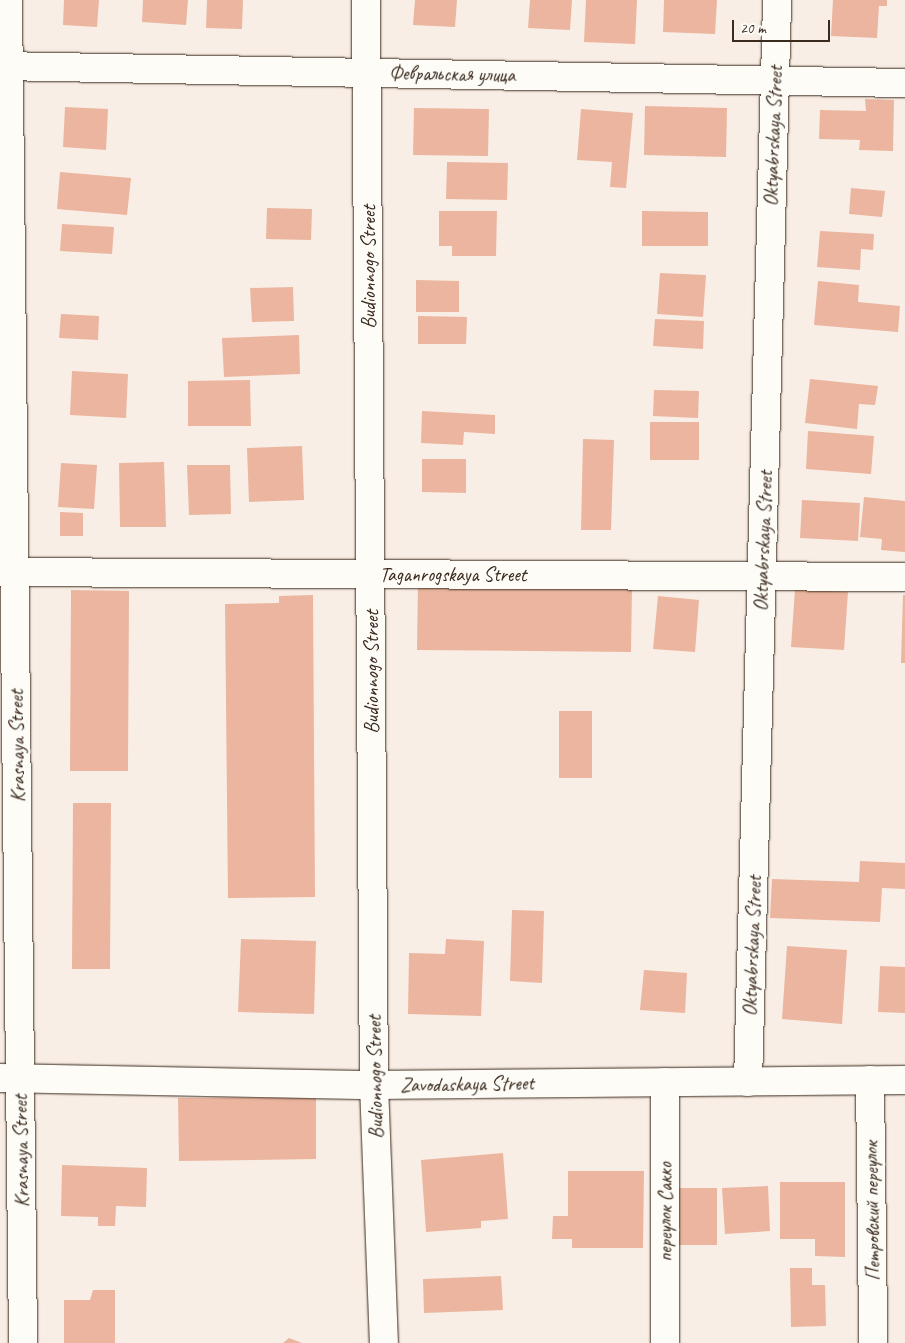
<!DOCTYPE html>
<meta charset="utf-8">
<style>
body{margin:0}
#map{position:relative;width:905px;height:1343px;overflow:hidden;background:#f9eee5;font-family:Caveat,sans-serif}
div>[style]{position:absolute}
[style*='--x']{left:calc(var(--x)*1px);top:calc(var(--y)*1px);width:calc(var(--w)*1px);rotate:calc(var(--a)*1deg)}
.building>*{inset:0;background:#ebb59f}
.roads{filter:drop-shadow(0 0 1px #3b2a1e) drop-shadow(0 0 1px #3b2a1e)}
.minor>*{height:28px;margin:-14px;padding:0 14px;transform-origin:14px;border-radius:14px;background:#fdfcf7}
span{translate:-50% -50%;white-space:nowrap;text-align:center;line-height:1.15;-webkit-text-stroke:5px #fdfcf7;paint-order:stroke}
.street-label{font-size:20px;color:#3b2a1e}
.scale{position:absolute;left:732px;top:20px;width:98px;height:22px;box-sizing:border-box;border:2px solid #3b2a1e;border-top:0;padding-left:6px;font-size:15px;line-height:18px;white-space:nowrap;color:#3b2a1e;-webkit-text-stroke:4px #fdfcf7;paint-order:stroke}
</style>
<div id="map">
<div class="building">
<i style="clip-path:polygon(64px 0,99px 0,97px 27px,63px 25px)"></i>
<i style="clip-path:polygon(143px 0,188px 0,186px 25px,142px 22px)"></i>
<i style="clip-path:polygon(207px 0,243px 0,242px 29px,206px 28px)"></i>
<i style="clip-path:polygon(415px 0,457px 0,455px 27px,413px 25px)"></i>
<i style="clip-path:polygon(530px 0,572px 0,570px 30px,528px 28px)"></i>
<i style="clip-path:polygon(586px 0,637px 0,635px 44px,584px 42px)"></i>
<i style="clip-path:polygon(664px 0,717px 0,715px 34px,663px 32px)"></i>
<i style="clip-path:polygon(833px 0,887px 0,887px 6px,879px 6px,877px 38px,831px 36px)"></i>
<i style="clip-path:polygon(865px 99px,894px 100px,893px 151px,859px 150px,860px 140px,819px 139px,820px 110px,866px 111px)"></i>
<i style="clip-path:polygon(645px 106px,727px 108px,726px 157px,644px 155px)"></i>
<i style="clip-path:polygon(65px 107px,108px 109px,106px 150px,63px 147px)"></i>
<i style="clip-path:polygon(414px 108px,489px 109px,488px 156px,413px 155px)"></i>
<i style="clip-path:polygon(581px 109px,633px 113px,626px 188px,610px 187px,612px 162px,577px 160px)"></i>
<i style="clip-path:polygon(447px 162px,508px 163px,507px 200px,446px 199px)"></i>
<i style="clip-path:polygon(60px 172px,131px 178px,127px 215px,57px 209px)"></i>
<i style="clip-path:polygon(851px 188px,885px 191px,882px 217px,849px 214px)"></i>
<i style="clip-path:polygon(267px 208px,312px 209px,311px 240px,266px 239px)"></i>
<i style="clip-path:polygon(439px 211px,497px 211px,496px 256px,452px 256px,452px 246px,439px 246px)"></i>
<i style="clip-path:polygon(642px 211px,708px 212px,708px 246px,642px 246px)"></i>
<i style="clip-path:polygon(62px 224px,114px 227px,112px 254px,60px 251px)"></i>
<i style="clip-path:polygon(820px 231px,874px 234px,873px 250px,861px 249px,860px 270px,817px 267px)"></i>
<i style="clip-path:polygon(660px 273px,706px 275px,703px 317px,657px 314px)"></i>
<i style="clip-path:polygon(416px 280px,459px 281px,459px 312px,416px 312px)"></i>
<i style="clip-path:polygon(818px 281px,859px 285px,858px 302px,900px 306px,898px 332px,814px 325px)"></i>
<i style="clip-path:polygon(293px 287px,294px 321px,252px 322px,250px 288px)"></i>
<i style="clip-path:polygon(61px 314px,99px 316px,98px 340px,59px 338px)"></i>
<i style="clip-path:polygon(418px 316px,467px 317px,466px 344px,418px 344px)"></i>
<i style="clip-path:polygon(655px 319px,704px 321px,703px 349px,653px 346px)"></i>
<i style="clip-path:polygon(299px 335px,300px 374px,224px 377px,222px 338px)"></i>
<i style="clip-path:polygon(72px 371px,128px 374px,126px 418px,70px 415px)"></i>
<i style="clip-path:polygon(810px 379px,878px 386px,875px 405px,859px 404px,857px 429px,805px 423px)"></i>
<i style="clip-path:polygon(250px 380px,251px 426px,188px 426px,188px 381px)"></i>
<i style="clip-path:polygon(654px 390px,699px 391px,698px 418px,653px 416px)"></i>
<i style="clip-path:polygon(422px 411px,495px 415px,495px 434px,464px 432px,463px 445px,421px 443px)"></i>
<i style="clip-path:polygon(650px 422px,699px 422px,699px 460px,650px 460px)"></i>
<i style="clip-path:polygon(808px 431px,874px 436px,871px 474px,806px 469px)"></i>
<i style="clip-path:polygon(583px 439px,614px 440px,611px 530px,581px 530px)"></i>
<i style="clip-path:polygon(302px 446px,304px 500px,249px 502px,247px 448px)"></i>
<i style="clip-path:polygon(422px 459px,466px 459px,466px 493px,422px 492px)"></i>
<i style="clip-path:polygon(164px 462px,166px 527px,120px 527px,119px 463px)"></i>
<i style="clip-path:polygon(61px 463px,97px 465px,94px 509px,58px 507px)"></i>
<i style="clip-path:polygon(187px 465px,230px 465px,231px 514px,189px 515px)"></i>
<i style="clip-path:polygon(864px 497px,905px 501px,905px 552px,881px 550px,882px 539px,860px 537px)"></i>
<i style="clip-path:polygon(802px 500px,860px 503px,858px 541px,800px 538px)"></i>
<i style="clip-path:polygon(60px 512px,83px 513px,83px 536px,60px 536px)"></i>
<i style="clip-path:polygon(418px 583px,632px 586px,631px 652px,417px 650px)"></i>
<i style="clip-path:polygon(795px 589px,848px 592px,844px 650px,791px 647px)"></i>
<i style="clip-path:polygon(71px 590px,129px 591px,128px 771px,70px 771px)"></i>
<i style="clip-path:polygon(313px 595px,315px 897px,228px 898px,225px 604px,279px 603px,279px 596px)"></i>
<i style="clip-path:polygon(903px 595px,905px 595px,905px 663px,901px 663px)"></i>
<i style="clip-path:polygon(658px 596px,699px 600px,695px 652px,653px 649px)"></i>
<i style="clip-path:polygon(559px 711px,592px 711px,592px 778px,559px 778px)"></i>
<i style="clip-path:polygon(73px 803px,111px 803px,110px 969px,72px 969px)"></i>
<i style="clip-path:polygon(860px 861px,905px 863px,905px 889px,882px 888px,880px 922px,770px 918px,772px 879px,859px 882px)"></i>
<i style="clip-path:polygon(512px 910px,544px 911px,542px 983px,510px 981px)"></i>
<i style="clip-path:polygon(241px 939px,316px 941px,314px 1014px,238px 1012px)"></i>
<i style="clip-path:polygon(446px 939px,484px 941px,481px 1016px,408px 1014px,409px 953px,445px 954px)"></i>
<i style="clip-path:polygon(787px 946px,847px 950px,842px 1024px,782px 1019px)"></i>
<i style="clip-path:polygon(880px 966px,905px 967px,905px 1013px,878px 1012px)"></i>
<i style="clip-path:polygon(644px 970px,687px 973px,685px 1013px,640px 1010px)"></i>
<i style="clip-path:polygon(316px 1097px,316px 1159px,179px 1161px,178px 1098px)"></i>
<i style="clip-path:polygon(503px 1153px,508px 1219px,481px 1221px,481px 1228px,426px 1232px,421px 1160px)"></i>
<i style="clip-path:polygon(62px 1165px,147px 1168px,146px 1207px,116px 1206px,115px 1226px,98px 1226px,98px 1217px,61px 1216px)"></i>
<i style="clip-path:polygon(568px 1171px,644px 1171px,643px 1248px,572px 1248px,572px 1239px,552px 1239px,553px 1216px,568px 1216px)"></i>
<i style="clip-path:polygon(780px 1182px,845px 1182px,845px 1257px,815px 1256px,815px 1239px,780px 1239px)"></i>
<i style="clip-path:polygon(768px 1186px,770px 1231px,725px 1234px,722px 1188px)"></i>
<i style="clip-path:polygon(678px 1188px,717px 1188px,717px 1245px,678px 1245px)"></i>
<i style="clip-path:polygon(790px 1268px,812px 1268px,812px 1285px,825px 1285px,826px 1326px,791px 1327px)"></i>
<i style="clip-path:polygon(501px 1276px,503px 1310px,424px 1313px,423px 1279px)"></i>
<i style="clip-path:polygon(93px 1290px,115px 1290px,115px 1343px,64px 1343px,64px 1300px,90px 1300px)"></i>
<i style="clip-path:polygon(289px 1338px,302px 1343px,283px 1343px)"></i>
</div>
<div class="roads">
<div class="minor">
<i style="--x:8;--y:0;--w:1343;--a:89.36"></i>
<i style="--x:366;--y:0;--w:1085;--a:89.58"></i>
<i style="--x:374;--y:1085;--w:258;--a:87.8"></i>
<i style="--x:0;--y:66;--w:905;--a:1.08"></i>
<i style="--x:0;--y:572;--w:905;--a:0.32"></i>
<i style="--x:0;--y:1078;--w:374;--a:1.1"></i>
<i style="--x:374;--y:1085;--w:531;--a:-0.54"></i>
<i style="--x:870;--y:1080;--w:263;--a:89.3"></i>
<i style="--x:748;--y:1082;--w:1082;--a:-88.46"></i>
<i style="--x:665;--y:1343;--w:261;--a:-90"></i>
</div>
</div>
<div class="street-label">
<span style="left:452px;top:74px;rotate:1deg">Февральская улица</span>
<span style="left:773px;top:136px;rotate:-88deg">Oktyabrskaya Street</span>
<span style="left:368px;top:267px;rotate:-90deg">Budionnogo Street</span>
<span style="left:763px;top:541px;rotate:-88deg">Oktyabrskaya Street</span>
<span style="left:453px;top:574px">Taganrogskaya Street</span>
<span style="left:371px;top:672px;rotate:-90deg">Budionnogo Street</span>
<span style="left:17px;top:746px;rotate:-91deg">Krasnaya Street</span>
<span style="left:752px;top:946px;rotate:-88deg">Oktyabrskaya Street</span>
<span style="left:375px;top:1077px;rotate:-91deg">Budionnogo Street</span>
<span style="left:467px;top:1084px;rotate:-1deg">Zavodaskaya Street</span>
<span style="left:21px;top:1151px;rotate:-91deg">Krasnaya Street</span>
<span style="left:872px;top:1211px;rotate:-91deg">Петровский переулок</span>
<span style="left:665px;top:1212px;rotate:-90deg">переулок Сакко</span>
</div>
<div class="scale">20 m</div>
</div>
